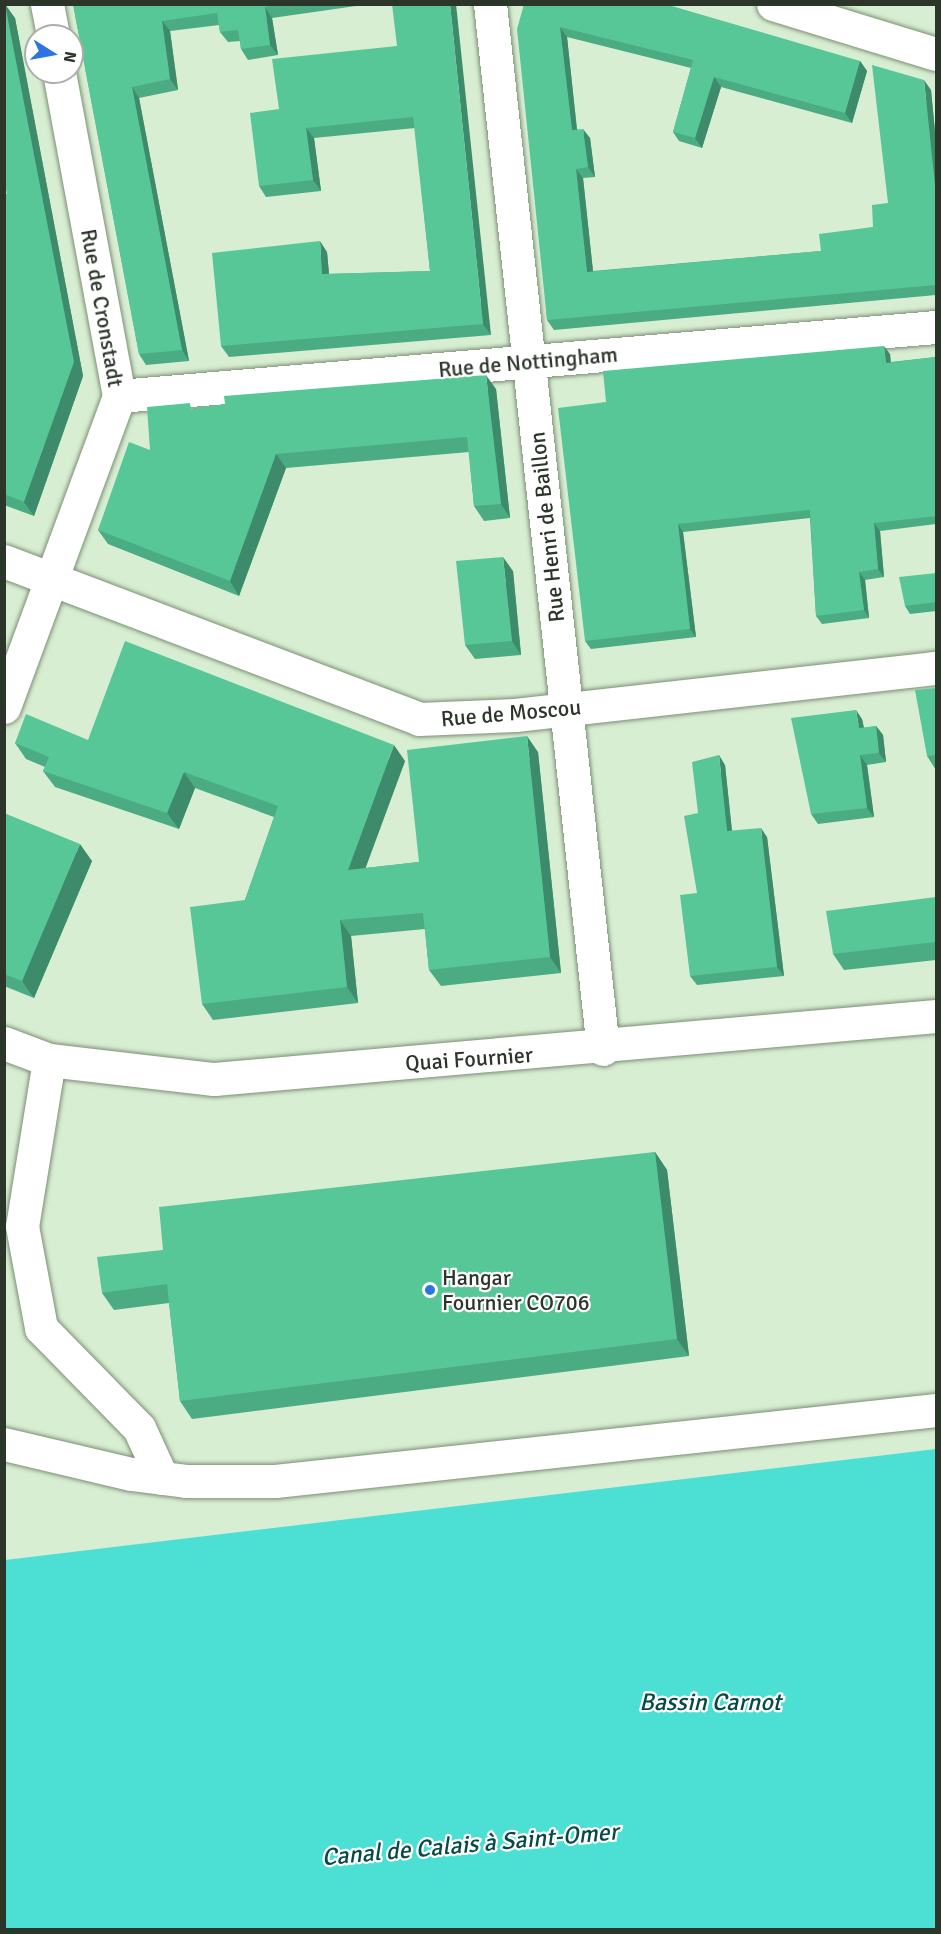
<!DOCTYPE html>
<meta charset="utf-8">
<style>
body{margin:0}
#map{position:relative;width:941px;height:1934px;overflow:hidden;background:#d8eed2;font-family:Signika,sans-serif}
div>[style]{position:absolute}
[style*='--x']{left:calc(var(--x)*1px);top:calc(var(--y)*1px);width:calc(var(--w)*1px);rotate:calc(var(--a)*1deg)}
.water>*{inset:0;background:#4ce0d4}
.roads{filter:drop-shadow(0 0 2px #7b8f75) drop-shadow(0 0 2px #7b8f75)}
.minor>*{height:33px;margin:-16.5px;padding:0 16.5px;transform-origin:16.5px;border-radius:16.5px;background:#fff}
.wall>*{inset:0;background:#4bab82}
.shaded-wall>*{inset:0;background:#3d8b6a}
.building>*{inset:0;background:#57c797}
.dots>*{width:16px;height:16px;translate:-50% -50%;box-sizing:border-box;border:3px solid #fff;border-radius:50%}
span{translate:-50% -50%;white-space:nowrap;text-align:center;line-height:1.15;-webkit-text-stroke:4.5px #fff;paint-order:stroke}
.street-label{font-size:22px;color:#2c352a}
.poi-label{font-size:22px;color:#2c352a}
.left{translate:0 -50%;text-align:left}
.water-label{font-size:24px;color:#064a45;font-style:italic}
.frame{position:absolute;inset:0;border:6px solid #2c352a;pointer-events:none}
.north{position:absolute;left:24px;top:24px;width:60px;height:60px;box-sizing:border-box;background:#fff;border:2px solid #abaeaa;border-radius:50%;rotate:101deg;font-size:16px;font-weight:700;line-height:24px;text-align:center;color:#2c352a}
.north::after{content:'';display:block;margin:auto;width:21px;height:27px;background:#2c74e1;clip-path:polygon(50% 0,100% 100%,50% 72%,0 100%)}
</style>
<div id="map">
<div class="water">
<i style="clip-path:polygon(936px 1449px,936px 1929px,5px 1929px,5px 1560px)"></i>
</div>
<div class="roads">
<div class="minor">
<i style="--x:47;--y:4;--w:33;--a:79"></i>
<i style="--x:490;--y:4;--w:1051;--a:83.83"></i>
<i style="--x:773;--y:4;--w:170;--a:17.1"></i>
<i style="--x:119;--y:396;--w:820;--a:-4.83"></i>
<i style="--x:4;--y:561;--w:444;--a:20.8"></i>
<i style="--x:419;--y:719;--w:96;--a:-2.4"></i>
<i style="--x:515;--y:715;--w:424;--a:-6.4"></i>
<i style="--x:4;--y:707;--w:332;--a:-69.7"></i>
<i style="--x:119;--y:396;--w:330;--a:-100.5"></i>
<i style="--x:4;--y:1043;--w:48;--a:20.7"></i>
<i style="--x:49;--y:1060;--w:166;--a:6.6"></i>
<i style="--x:214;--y:1079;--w:725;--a:-4.99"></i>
<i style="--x:49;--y:1060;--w:168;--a:99.2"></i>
<i style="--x:22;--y:1226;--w:104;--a:79.4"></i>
<i style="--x:41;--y:1328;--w:140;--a:45.6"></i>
<i style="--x:139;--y:1428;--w:55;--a:65.3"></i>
<i style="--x:4;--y:1444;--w:130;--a:13.3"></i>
<i style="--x:131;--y:1474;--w:55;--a:7.3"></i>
<i style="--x:186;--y:1481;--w:89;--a:0"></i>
<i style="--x:275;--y:1481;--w:665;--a:-6.13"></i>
</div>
</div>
<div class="wall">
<i style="clip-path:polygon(73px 4px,370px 4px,272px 18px,278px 55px,248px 60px,241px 49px,240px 41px,228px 42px,220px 32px,219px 25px,170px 31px,178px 90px,139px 98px,189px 361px,146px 365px,139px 354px)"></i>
<i style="clip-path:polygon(524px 4px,860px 61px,867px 71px,852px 123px,721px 87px,702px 148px,679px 141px,673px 132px,691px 68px,567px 37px,577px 129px,590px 138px,595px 177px,583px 178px,593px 271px,821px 251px,873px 227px,888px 203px,931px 90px,936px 142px,936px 295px,554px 330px,547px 320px)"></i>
<i style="clip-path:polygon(15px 18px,83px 376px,34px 516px,4px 505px,4px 195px,7px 194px)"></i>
<i style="clip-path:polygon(397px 46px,491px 335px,229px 357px,221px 346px,327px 252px,329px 274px,430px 271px,415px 128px,314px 138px,321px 191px,266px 197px,259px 186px,279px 109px)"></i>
<i style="clip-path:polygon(890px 354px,891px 362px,936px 357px,936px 524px,880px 531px,884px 577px,865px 580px,869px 618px,822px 624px,816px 616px,810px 518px,683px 532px,696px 637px,591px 649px,585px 641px,606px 402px)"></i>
<i style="clip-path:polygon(496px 389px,510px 518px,484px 521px,474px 506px,469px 452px,286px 468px,239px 596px,108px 544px,98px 530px,150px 450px,194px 408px)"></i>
<i style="clip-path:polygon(513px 571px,521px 655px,475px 659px,465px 645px)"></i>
<i style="clip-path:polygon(936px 573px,936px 611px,910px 614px,905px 606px)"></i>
<i style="clip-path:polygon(936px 688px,936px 770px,927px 756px)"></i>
<i style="clip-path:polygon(862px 719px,864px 728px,876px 726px,883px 735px,886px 762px,867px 765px,874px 817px,818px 824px,811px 814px)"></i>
<i style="clip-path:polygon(88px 740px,405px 761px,365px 868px,419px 862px,538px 752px,561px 973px,441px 986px,429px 970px,425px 929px,351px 936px,358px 1003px,213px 1020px,202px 1004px,245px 900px,274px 817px,195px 788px,179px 829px,55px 787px,43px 771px,45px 767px,26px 759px,15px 743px)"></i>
<i style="clip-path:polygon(725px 765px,732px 831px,767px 837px,784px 976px,697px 985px,690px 976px,697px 893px,698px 813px)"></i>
<i style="clip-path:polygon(4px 813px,92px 861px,34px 998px,4px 986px)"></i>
<i style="clip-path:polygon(936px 897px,936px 960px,844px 970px,833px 954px)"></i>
<i style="clip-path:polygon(655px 1152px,667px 1170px,689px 1356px,192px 1419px,180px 1401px,169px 1303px,114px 1310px,102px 1293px,163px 1250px)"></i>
</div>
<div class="shaded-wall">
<i style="clip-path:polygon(5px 4px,15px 18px,83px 376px,34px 516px,24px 502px)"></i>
<i style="clip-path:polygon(450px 4px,456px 4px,491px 335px,483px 324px)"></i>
<i style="clip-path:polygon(265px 7px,272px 18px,278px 55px,270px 45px)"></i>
<i style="clip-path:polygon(162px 21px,170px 31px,178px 90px,170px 79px)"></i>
<i style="clip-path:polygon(560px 27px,567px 37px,578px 140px,572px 130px)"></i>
<i style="clip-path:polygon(860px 61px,867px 71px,852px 123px,845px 113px)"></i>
<i style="clip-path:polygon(714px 77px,721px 87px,702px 148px,695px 138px)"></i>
<i style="clip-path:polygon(924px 80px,931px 90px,936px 142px,936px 195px)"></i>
<i style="clip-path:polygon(132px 87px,139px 98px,189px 361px,182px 350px)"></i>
<i style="clip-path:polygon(306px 128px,314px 138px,321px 191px,313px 180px)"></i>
<i style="clip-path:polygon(583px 129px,590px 138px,595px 177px,588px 167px)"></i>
<i style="clip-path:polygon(576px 169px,583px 178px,594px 281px,587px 272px)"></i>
<i style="clip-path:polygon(320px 241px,327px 252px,330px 285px,322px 274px)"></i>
<i style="clip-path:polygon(884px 346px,890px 354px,891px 371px,886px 363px)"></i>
<i style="clip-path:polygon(486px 375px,496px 389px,510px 518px,501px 504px)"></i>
<i style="clip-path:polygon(276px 454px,286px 468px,239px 596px,230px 581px)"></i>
<i style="clip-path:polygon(874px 523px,880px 531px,884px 577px,878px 569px)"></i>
<i style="clip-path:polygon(678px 524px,683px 532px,696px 637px,690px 629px)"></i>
<i style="clip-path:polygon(503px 557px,513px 571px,521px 655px,512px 641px)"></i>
<i style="clip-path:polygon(859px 572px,865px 580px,869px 618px,864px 610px)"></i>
<i style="clip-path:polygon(856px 710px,862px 719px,866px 738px,859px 728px)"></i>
<i style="clip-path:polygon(876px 726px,883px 735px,886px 762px,879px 753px)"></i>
<i style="clip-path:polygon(527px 736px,538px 752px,561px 973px,550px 957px)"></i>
<i style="clip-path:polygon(394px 745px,405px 761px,359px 886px,348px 870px)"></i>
<i style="clip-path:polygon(719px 755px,725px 765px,733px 841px,727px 831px)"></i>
<i style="clip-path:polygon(860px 755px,867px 765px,874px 817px,867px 808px)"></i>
<i style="clip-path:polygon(184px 772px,195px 788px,179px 829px,167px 813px)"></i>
<i style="clip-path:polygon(761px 828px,767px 837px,784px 976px,777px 967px)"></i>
<i style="clip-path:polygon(80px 844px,92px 861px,34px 998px,22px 981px)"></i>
<i style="clip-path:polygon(340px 920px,351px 936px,358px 1003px,347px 987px)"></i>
<i style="clip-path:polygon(655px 1152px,667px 1170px,689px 1356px,677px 1339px)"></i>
</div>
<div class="building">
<i style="clip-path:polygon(4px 4px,5px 4px,74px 362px,24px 502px,4px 494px,4px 195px,7px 194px,4px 180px)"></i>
<i style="clip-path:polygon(73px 4px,282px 4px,265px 7px,270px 45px,241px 49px,238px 30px,220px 32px,217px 13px,162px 21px,170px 79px,132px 87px,182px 350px,139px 354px)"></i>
<i style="clip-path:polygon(392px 4px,450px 4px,483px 324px,221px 346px,212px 253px,320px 241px,322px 274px,430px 271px,413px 117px,306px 128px,313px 180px,259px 186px,250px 113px,279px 109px,272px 59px,397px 46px)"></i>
<i style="clip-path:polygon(524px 4px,665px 4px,860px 61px,845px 113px,714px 77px,695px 138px,673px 132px,693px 60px,560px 27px,572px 130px,583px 129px,588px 167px,576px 169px,587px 272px,821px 251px,819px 234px,873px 227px,872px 205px,888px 203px,872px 65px,924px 80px,936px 195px,936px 285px,547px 320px,517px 29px)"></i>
<i style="clip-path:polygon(884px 346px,886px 363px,936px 357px,936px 516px,874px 523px,878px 569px,859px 572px,864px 610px,816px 616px,810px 510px,678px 524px,690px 629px,585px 641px,558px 408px,606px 402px,603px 371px)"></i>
<i style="clip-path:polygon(486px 375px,501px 504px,474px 506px,467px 437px,276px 454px,230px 581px,98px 530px,129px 442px,150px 450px,147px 407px,190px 403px,191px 409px,225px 404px,224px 396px)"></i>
<i style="clip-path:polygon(503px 557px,512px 641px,465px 645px,456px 561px)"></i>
<i style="clip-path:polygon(936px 573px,936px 602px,905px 606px,899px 577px)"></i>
<i style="clip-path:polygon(125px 641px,394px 745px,348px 870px,419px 862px,407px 750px,527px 736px,550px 957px,429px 970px,423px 913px,340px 920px,347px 987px,202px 1004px,190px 907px,245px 900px,278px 806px,184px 772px,167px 813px,43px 771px,49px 757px,15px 743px,26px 714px,88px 740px)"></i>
<i style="clip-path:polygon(936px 688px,936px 755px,927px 756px,915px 690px)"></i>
<i style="clip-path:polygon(856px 710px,859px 728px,876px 726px,879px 753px,860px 755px,867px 808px,811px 814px,791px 718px)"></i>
<i style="clip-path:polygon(719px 755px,727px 831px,761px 828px,777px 967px,690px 976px,680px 895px,697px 893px,684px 816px,698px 813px,692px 762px)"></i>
<i style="clip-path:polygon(4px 813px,80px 844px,22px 981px,4px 974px)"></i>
<i style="clip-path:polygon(936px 897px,936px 942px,833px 954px,826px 911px)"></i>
<i style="clip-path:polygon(655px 1152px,677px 1339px,180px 1401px,167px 1284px,102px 1293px,97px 1257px,163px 1250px,159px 1207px)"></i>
</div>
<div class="dots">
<i style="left:430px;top:1290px;background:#2c74e1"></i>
</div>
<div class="street-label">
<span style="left:102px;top:308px;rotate:80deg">Rue de Cronstadt</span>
<span style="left:528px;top:362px;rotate:-5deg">Rue de Nottingham</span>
<span style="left:547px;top:527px;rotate:-96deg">Rue Henri de Baillon</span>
<span style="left:511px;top:713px;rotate:-5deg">Rue de Moscou</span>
<span style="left:469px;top:1059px;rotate:-4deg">Quai Fournier</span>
</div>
<div class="poi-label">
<span class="left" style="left:442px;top:1290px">Hangar<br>Fournier CO706</span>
</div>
<div class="water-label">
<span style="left:710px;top:1703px">Bassin Carnot</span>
<span style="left:470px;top:1845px;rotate:-5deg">Canal de Calais à Saint-Omer</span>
</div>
<div class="frame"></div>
<div class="north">N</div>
</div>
